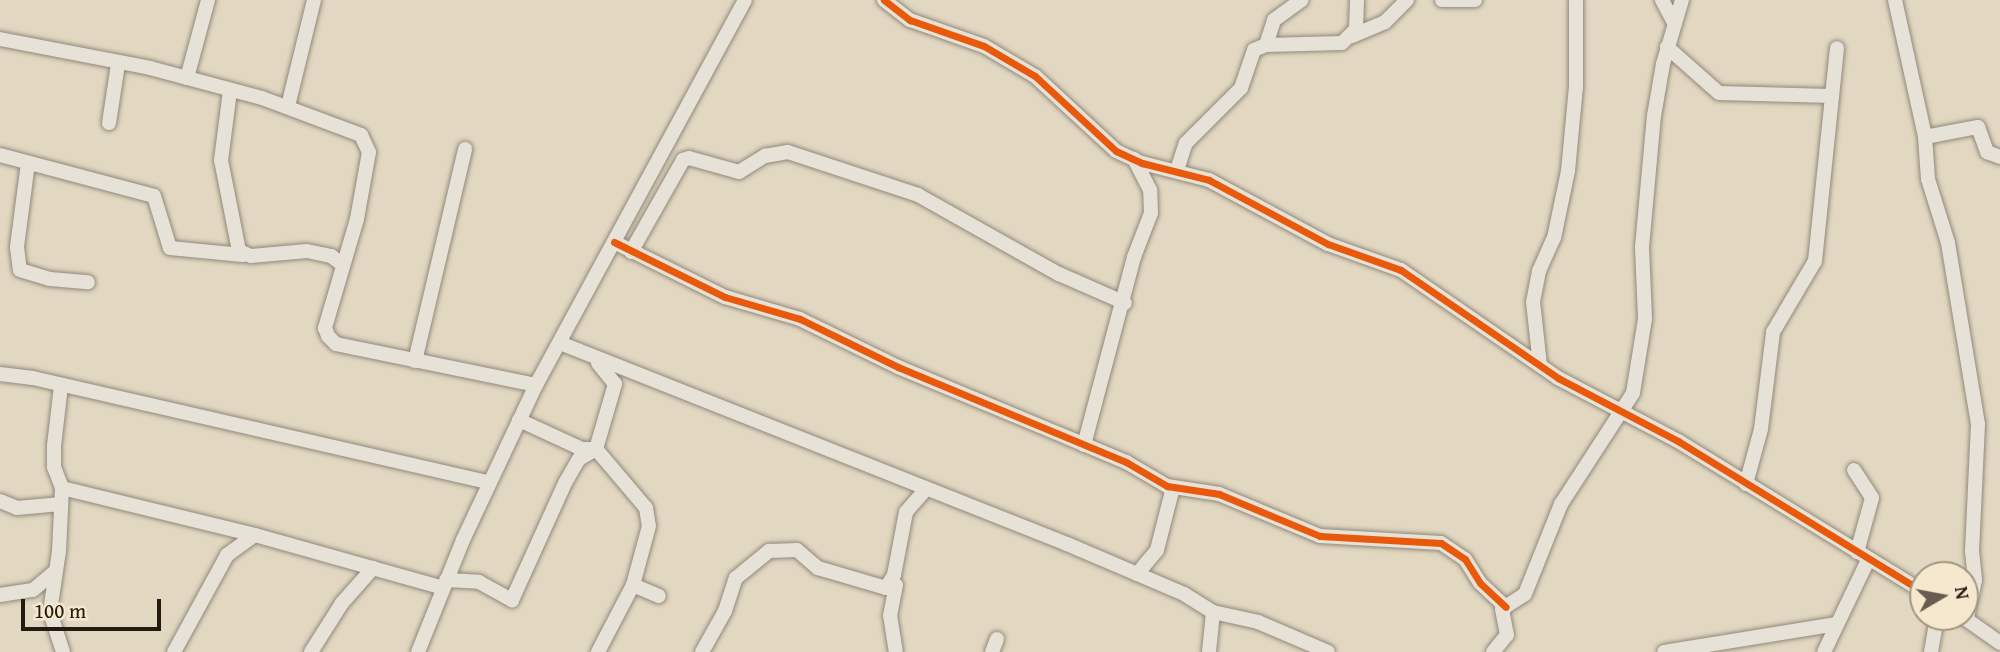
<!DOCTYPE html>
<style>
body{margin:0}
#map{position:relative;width:2000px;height:652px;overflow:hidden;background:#e2d7c1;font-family:"Gentium Book Plus",serif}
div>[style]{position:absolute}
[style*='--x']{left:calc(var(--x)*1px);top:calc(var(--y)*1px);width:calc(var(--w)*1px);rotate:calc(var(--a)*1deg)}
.roads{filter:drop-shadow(0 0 2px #90897b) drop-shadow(0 0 2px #90897b)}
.minor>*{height:14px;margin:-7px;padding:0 7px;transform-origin:7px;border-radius:7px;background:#e7e2d7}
.cycleway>*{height:7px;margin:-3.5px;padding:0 3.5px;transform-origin:3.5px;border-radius:3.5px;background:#e8590c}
span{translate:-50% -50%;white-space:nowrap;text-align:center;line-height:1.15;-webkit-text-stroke:5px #f5e8ce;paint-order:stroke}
.north{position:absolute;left:1909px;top:561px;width:70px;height:70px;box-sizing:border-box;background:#f5e8ce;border:2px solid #a19682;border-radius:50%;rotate:80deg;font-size:19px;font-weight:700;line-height:28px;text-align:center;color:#231b10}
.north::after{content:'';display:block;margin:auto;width:24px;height:32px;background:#665d4e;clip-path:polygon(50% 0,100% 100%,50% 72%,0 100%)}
.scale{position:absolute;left:21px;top:599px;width:140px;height:32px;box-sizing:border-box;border:4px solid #231b10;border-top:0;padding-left:9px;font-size:21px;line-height:24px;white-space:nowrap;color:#231b10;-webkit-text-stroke:5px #f5e8ce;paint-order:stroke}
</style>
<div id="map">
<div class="roads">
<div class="minor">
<i style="--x:884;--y:0;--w:33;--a:38"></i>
<i style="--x:910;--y:20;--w:78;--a:19.4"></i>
<i style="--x:984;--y:46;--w:59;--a:30.5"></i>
<i style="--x:1035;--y:76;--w:110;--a:42.8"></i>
<i style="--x:1116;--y:151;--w:29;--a:25"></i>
<i style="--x:1142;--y:163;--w:69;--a:14.2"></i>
<i style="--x:1209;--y:180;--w:135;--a:28.3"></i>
<i style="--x:1328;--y:244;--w:77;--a:19.6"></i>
<i style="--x:1401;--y:270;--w:191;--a:34.5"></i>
<i style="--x:1558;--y:378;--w:136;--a:27.7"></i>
<i style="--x:1678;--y:441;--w:288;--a:31.6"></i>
<i style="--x:1442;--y:0;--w:33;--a:0"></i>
<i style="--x:1662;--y:0;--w:26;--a:62"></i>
<i style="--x:1895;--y:0;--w:140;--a:77.6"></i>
<i style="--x:1925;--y:137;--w:42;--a:85.9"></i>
<i style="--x:1928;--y:179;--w:67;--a:72.6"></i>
<i style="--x:1948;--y:243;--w:183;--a:80.6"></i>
<i style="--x:1978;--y:424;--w:127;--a:92.7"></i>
<i style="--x:1972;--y:551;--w:29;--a:84"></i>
<i style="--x:1975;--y:580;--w:40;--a:102"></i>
<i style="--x:1352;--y:36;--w:36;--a:-23"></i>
<i style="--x:1385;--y:22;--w:31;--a:-45"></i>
<i style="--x:0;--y:39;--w:153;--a:10.9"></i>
<i style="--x:150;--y:68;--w:116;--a:15"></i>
<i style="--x:262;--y:98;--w:106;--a:20.5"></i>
<i style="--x:361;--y:135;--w:19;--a:65"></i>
<i style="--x:369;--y:152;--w:68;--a:100.2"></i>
<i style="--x:357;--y:219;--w:114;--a:106.4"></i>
<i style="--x:325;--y:328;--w:9;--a:69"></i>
<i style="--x:328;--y:336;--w:11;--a:45"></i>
<i style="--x:336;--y:344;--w:204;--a:11.6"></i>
<i style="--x:1266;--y:45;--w:26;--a:-72"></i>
<i style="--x:1274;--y:20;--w:34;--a:-36"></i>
<i style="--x:1667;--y:47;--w:69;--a:41.5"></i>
<i style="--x:1719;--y:93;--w:113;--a:1.5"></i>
<i style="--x:187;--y:78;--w:81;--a:-74.9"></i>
<i style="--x:230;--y:91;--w:70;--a:97.4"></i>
<i style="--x:221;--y:160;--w:93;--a:78.8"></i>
<i style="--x:239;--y:251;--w:13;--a:23"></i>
<i style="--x:251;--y:256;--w:56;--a:-5.1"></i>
<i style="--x:307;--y:251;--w:25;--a:12"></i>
<i style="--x:331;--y:256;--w:14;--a:36"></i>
<i style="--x:288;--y:106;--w:109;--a:-76.2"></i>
<i style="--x:109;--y:123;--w:60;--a:-81.3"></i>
<i style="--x:1925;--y:137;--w:54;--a:-10.7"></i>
<i style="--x:1978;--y:127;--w:27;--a:70"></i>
<i style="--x:1987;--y:152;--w:14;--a:21"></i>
<i style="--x:0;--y:155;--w:159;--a:14.9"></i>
<i style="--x:154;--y:196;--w:54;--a:72.9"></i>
<i style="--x:170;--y:248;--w:73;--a:5.5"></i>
<i style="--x:28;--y:163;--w:85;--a:97.5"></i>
<i style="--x:17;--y:247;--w:23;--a:83"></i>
<i style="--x:20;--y:270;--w:31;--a:17"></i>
<i style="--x:50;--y:279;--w:38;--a:5"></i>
<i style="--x:1177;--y:170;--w:28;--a:-72"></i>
<i style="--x:1186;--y:143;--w:78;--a:-45"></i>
<i style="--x:1241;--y:88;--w:40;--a:-71.1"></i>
<i style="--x:1254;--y:50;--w:13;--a:-23"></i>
<i style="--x:1266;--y:45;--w:76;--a:-1.5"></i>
<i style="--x:1342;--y:43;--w:20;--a:-45"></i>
<i style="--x:1356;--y:29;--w:29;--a:-88"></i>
<i style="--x:614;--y:242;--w:124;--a:26.4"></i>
<i style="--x:725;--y:297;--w:78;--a:16.3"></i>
<i style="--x:800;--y:319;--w:109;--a:26.1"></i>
<i style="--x:898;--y:367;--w:247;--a:22.6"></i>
<i style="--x:1126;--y:462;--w:48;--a:30.3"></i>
<i style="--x:1167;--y:486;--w:53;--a:8.7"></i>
<i style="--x:1219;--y:494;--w:109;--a:22.6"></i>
<i style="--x:1320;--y:536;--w:121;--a:3.3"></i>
<i style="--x:1441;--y:543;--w:29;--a:34"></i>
<i style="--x:1465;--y:559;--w:28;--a:58"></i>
<i style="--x:1480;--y:583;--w:35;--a:43"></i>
<i style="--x:631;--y:252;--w:106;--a:-60.5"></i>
<i style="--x:683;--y:160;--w:6;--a:-18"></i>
<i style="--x:689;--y:158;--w:52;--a:15.6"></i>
<i style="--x:739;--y:172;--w:31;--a:-32"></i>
<i style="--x:765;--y:156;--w:23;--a:-10"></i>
<i style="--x:788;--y:152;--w:137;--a:18.3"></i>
<i style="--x:918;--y:195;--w:162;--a:29.3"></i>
<i style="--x:1059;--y:274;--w:72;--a:23.7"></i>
<i style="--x:560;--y:343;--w:545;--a:21.63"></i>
<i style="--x:1067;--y:544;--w:127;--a:23.1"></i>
<i style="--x:1184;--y:594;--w:34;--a:32"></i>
<i style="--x:1213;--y:612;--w:46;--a:12.5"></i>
<i style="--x:1258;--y:622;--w:76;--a:23.2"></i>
<i style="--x:415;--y:361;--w:218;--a:-76.7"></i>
<i style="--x:598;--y:363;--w:27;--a:51"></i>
<i style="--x:615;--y:384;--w:68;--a:106.3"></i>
<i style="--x:596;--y:449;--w:77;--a:49.7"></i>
<i style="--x:646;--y:508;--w:18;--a:81"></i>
<i style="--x:649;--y:526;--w:61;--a:105.2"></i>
<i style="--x:633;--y:585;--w:76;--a:117.6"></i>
<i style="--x:1540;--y:365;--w:63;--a:-96.3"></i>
<i style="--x:1533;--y:302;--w:32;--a:-79"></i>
<i style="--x:1539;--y:271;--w:36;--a:-66"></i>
<i style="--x:1554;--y:238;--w:68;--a:-78.2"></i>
<i style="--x:1568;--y:171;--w:84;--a:-84.6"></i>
<i style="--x:1576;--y:87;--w:87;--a:-90"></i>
<i style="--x:0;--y:374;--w:33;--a:7"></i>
<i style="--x:33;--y:378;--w:467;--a:12.9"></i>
<i style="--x:61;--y:386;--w:60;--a:96.7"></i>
<i style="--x:54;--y:446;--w:21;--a:90"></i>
<i style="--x:54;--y:467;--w:22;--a:69"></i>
<i style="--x:62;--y:488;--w:199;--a:13.7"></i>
<i style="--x:255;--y:535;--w:195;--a:15.7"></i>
<i style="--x:519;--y:420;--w:69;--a:24.7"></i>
<i style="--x:582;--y:449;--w:14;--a:0"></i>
<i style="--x:1084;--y:445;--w:195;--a:-75.1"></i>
<i style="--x:1134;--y:257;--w:47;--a:-68.9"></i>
<i style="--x:1151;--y:213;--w:23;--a:-92"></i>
<i style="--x:1150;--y:190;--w:35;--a:-117"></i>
<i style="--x:1854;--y:470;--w:33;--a:57"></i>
<i style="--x:1872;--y:498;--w:56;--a:105.5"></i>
<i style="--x:1746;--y:484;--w:57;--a:-74.7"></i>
<i style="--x:1761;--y:429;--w:98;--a:-82.9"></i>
<i style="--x:1773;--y:332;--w:82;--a:-59.4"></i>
<i style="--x:1815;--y:261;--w:214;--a:-84.1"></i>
<i style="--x:62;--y:488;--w:63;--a:92.7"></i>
<i style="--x:59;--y:551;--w:62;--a:98.4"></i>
<i style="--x:50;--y:612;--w:42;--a:72"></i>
<i style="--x:0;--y:501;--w:18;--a:22"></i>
<i style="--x:17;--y:508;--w:44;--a:-5.2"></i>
<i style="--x:1137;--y:574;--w:31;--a:-50"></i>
<i style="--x:1157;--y:550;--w:65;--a:-75.7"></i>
<i style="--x:446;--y:580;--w:33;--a:3"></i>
<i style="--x:479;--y:582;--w:38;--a:29"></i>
<i style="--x:512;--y:600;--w:128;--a:-65.6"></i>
<i style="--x:565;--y:483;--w:28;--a:-60"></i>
<i style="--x:579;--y:459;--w:20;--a:-30"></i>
<i style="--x:633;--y:585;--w:28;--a:23"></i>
<i style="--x:896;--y:585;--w:31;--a:101"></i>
<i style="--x:890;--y:615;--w:37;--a:81"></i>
<i style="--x:0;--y:595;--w:33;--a:-9"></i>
<i style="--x:33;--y:590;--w:30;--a:-40"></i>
<i style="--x:1963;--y:617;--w:45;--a:35.1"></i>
<i style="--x:174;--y:652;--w:111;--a:-61.3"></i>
<i style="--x:227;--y:555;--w:34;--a:-36"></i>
<i style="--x:311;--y:652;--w:58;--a:-57.7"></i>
<i style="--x:342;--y:603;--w:47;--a:-48.5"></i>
<i style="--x:418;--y:652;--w:121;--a:-68.1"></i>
<i style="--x:463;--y:540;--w:171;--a:-64.8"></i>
<i style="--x:536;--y:385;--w:438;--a:-61.5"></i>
<i style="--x:702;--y:652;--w:47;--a:-60.7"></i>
<i style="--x:725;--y:611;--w:35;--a:-72"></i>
<i style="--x:736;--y:578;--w:43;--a:-39.3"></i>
<i style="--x:769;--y:551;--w:28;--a:-2"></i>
<i style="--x:797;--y:550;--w:28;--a:41"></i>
<i style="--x:818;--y:568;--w:71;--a:16.4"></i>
<i style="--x:886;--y:588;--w:15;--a:-58"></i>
<i style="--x:894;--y:575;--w:64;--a:-79.2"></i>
<i style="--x:906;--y:512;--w:30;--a:-49"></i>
<i style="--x:992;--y:652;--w:14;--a:-69"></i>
<i style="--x:1209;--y:652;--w:40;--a:-84.3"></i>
<i style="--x:1493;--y:652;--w:22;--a:-51"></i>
<i style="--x:1507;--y:635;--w:26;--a:-101"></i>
<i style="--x:1502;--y:609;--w:27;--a:-33"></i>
<i style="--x:1525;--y:594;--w:97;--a:-68.2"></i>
<i style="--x:1561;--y:504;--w:132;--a:-57"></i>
<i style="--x:1633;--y:393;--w:75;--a:-80.8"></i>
<i style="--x:1645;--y:319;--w:72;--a:-92.4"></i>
<i style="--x:1642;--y:247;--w:132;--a:-84.8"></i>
<i style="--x:1654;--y:116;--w:53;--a:-80.2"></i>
<i style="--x:1663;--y:64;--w:67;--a:-73.5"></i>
<i style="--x:1664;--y:652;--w:175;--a:-9.2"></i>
<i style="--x:1824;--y:652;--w:102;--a:-64.4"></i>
<i style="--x:1931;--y:652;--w:36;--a:-80"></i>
</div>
</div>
<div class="cycleway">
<i style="--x:884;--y:0;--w:33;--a:38"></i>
<i style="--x:910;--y:20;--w:78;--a:19.4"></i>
<i style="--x:984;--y:46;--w:59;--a:30.5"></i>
<i style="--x:1035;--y:76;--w:110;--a:42.8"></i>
<i style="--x:1116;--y:151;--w:29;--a:25"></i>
<i style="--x:1142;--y:163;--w:69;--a:14.2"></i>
<i style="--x:1209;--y:180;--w:135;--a:28.3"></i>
<i style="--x:1328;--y:244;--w:77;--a:19.6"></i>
<i style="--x:1401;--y:270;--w:191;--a:34.5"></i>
<i style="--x:1558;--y:378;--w:136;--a:27.7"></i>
<i style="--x:1678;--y:441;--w:288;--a:31.6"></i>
<i style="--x:614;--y:242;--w:124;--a:26.4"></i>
<i style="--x:725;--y:297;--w:78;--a:16.3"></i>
<i style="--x:800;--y:319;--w:109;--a:26.1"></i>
<i style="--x:898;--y:367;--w:247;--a:22.6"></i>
<i style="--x:1126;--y:462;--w:48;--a:30.3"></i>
<i style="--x:1167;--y:486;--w:53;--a:8.7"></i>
<i style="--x:1219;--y:494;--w:109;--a:22.6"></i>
<i style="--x:1320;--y:536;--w:121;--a:3.3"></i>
<i style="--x:1441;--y:543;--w:29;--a:34"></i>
<i style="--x:1465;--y:559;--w:28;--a:58"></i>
<i style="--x:1480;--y:583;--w:35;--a:43"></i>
</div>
<div class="north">N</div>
<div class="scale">100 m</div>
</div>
